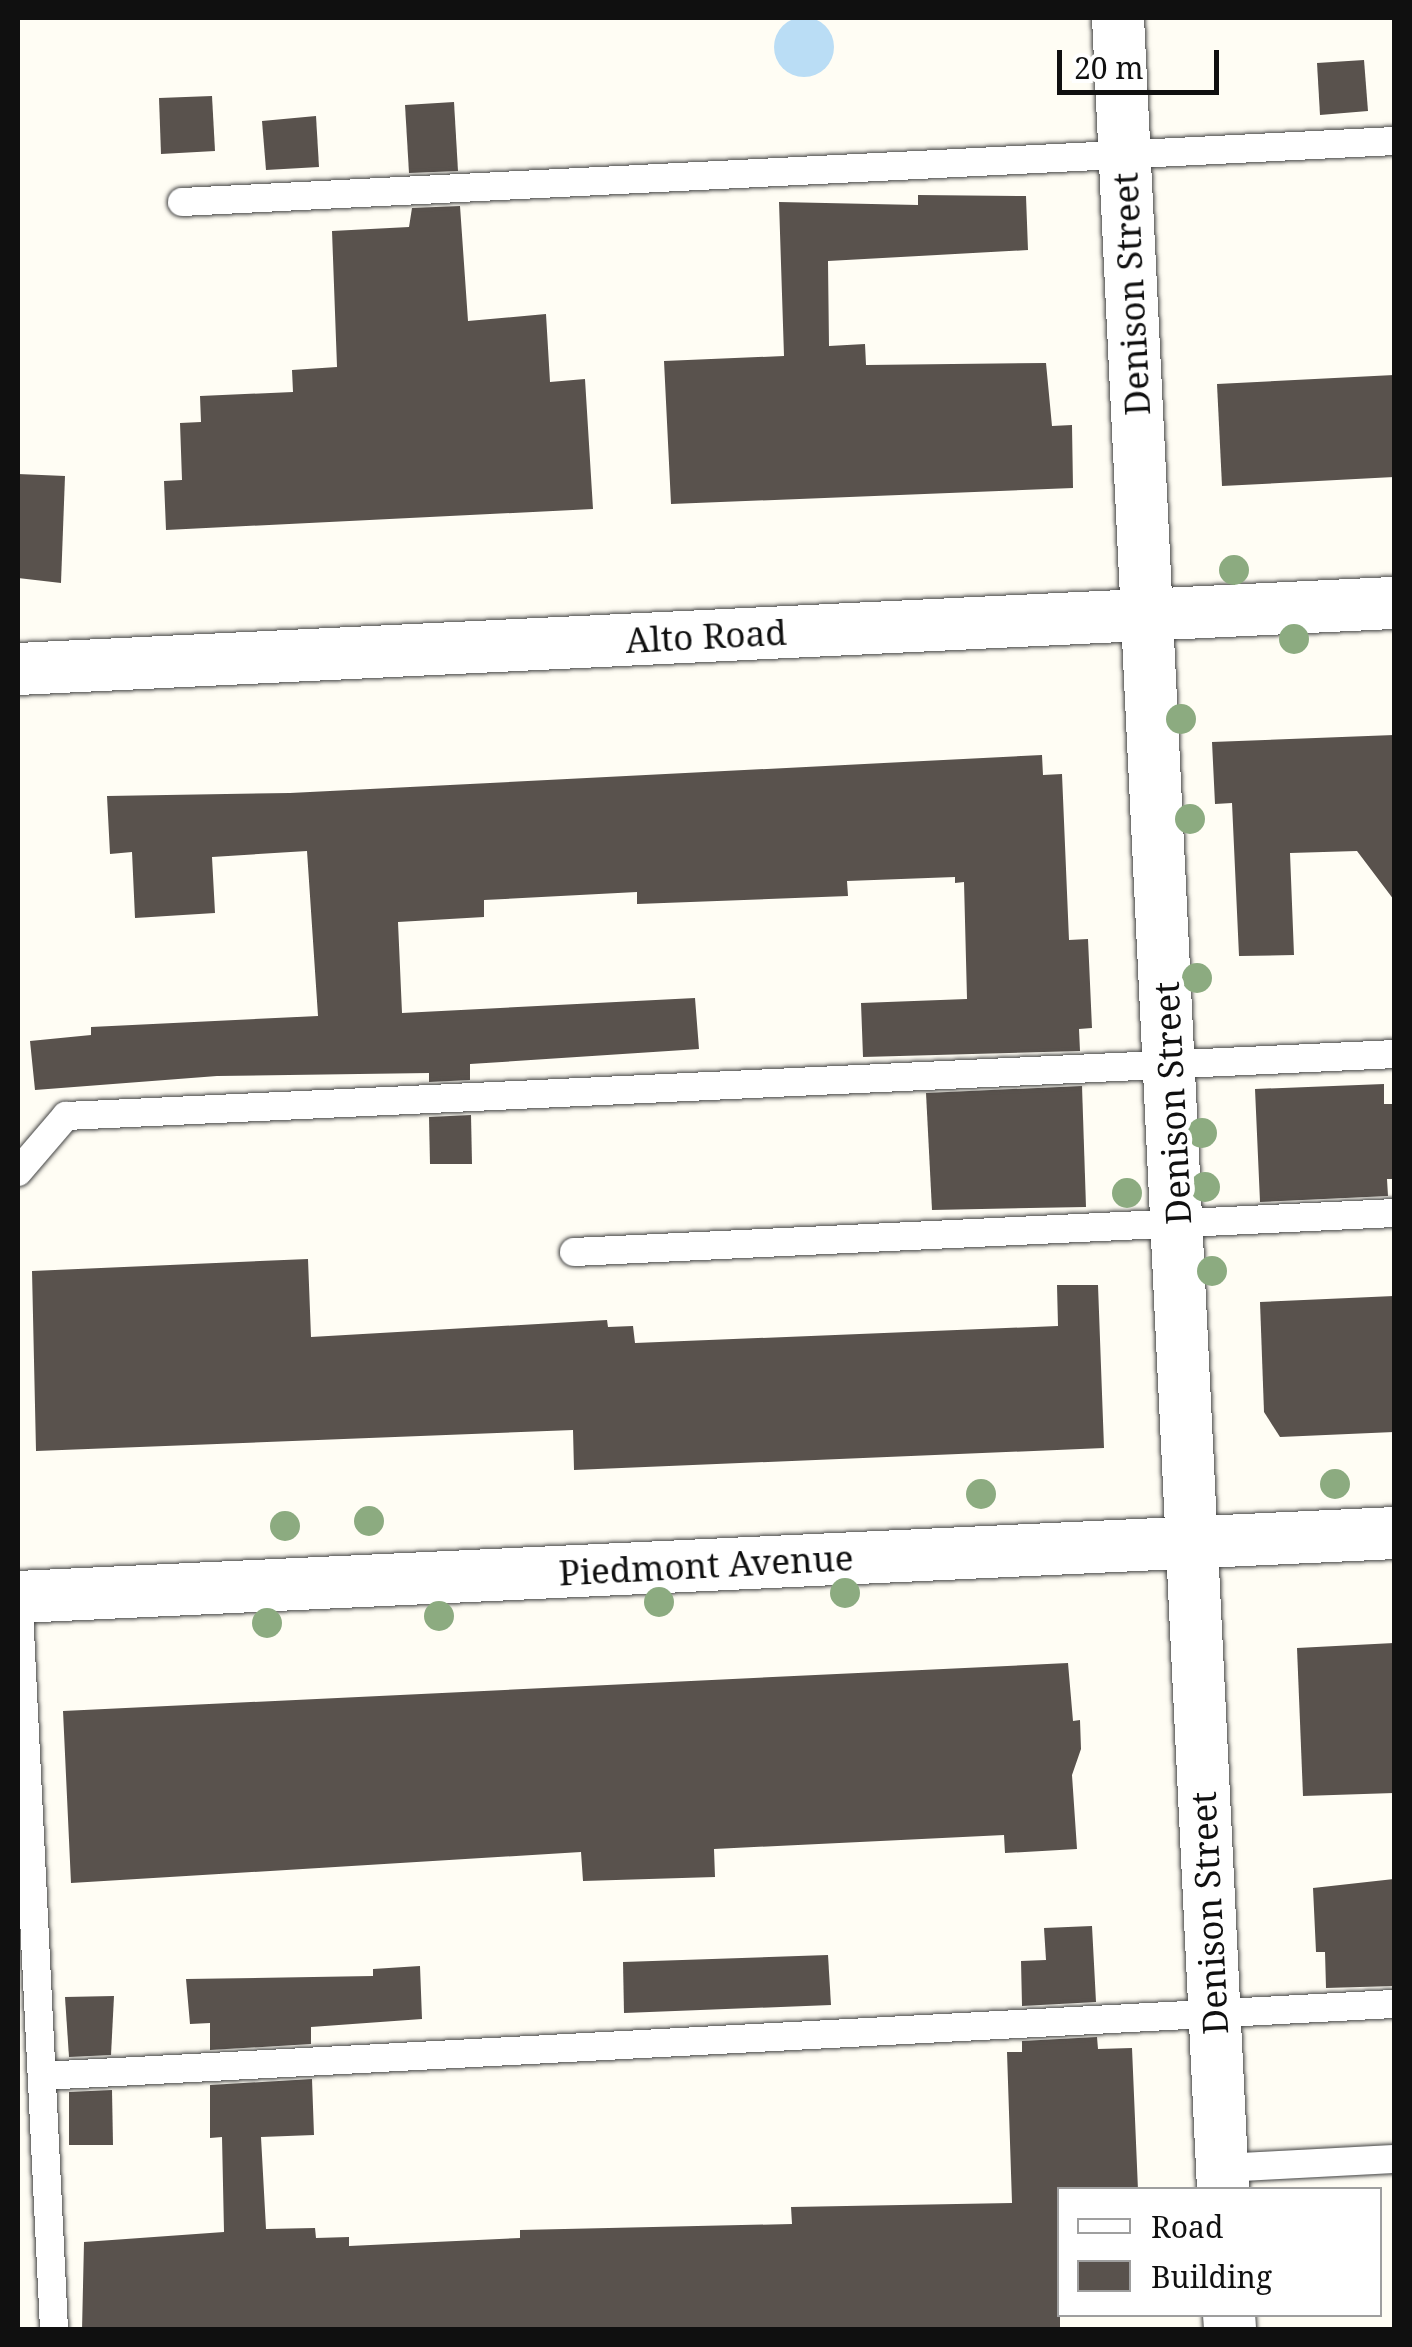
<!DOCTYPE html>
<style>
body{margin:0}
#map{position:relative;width:1412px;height:2347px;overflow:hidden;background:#fffdf4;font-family:"Noto Serif",serif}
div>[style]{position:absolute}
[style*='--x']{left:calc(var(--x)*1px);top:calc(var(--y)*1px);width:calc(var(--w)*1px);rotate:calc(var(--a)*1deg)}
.water>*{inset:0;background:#baddf5}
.round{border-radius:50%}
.building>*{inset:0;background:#59524d}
.roads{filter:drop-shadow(0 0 2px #434343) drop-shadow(0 0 2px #434343)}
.lane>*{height:28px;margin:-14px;padding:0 14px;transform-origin:14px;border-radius:14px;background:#fff}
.street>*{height:52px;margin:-26px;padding:0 26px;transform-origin:26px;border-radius:26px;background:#fff}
.trees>*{width:30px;height:30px;margin:-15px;border-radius:50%;background:#8cab80}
span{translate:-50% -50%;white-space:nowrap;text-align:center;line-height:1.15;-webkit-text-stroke:10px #fff;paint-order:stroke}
.street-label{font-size:35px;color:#101010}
.frame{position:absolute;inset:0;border:20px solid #101010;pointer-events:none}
.legend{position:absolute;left:1057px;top:2187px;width:325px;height:130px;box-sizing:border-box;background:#fff;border:2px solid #9f9f9f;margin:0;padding:12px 18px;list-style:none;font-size:30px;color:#101010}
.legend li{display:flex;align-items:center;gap:20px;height:50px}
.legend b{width:50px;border:2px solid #9f9f9f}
.scale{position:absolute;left:1057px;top:50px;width:162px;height:45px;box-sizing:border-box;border:5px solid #101010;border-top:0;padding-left:12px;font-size:30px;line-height:35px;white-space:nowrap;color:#101010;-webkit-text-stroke:8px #fff;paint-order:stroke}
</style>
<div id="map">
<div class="water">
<i class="round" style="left:774px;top:17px;width:60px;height:60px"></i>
</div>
<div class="building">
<i style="clip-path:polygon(1364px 60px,1368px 111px,1320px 115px,1317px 63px)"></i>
<i style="clip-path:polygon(212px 96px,215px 151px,161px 154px,159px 98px)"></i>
<i style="clip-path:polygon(454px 102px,458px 171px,409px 173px,405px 105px)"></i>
<i style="clip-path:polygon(316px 116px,319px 167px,266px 170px,262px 121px)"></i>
<i style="clip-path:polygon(918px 195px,1026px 196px,1028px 250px,828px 261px,829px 346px,865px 344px,866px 365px,1046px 363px,1052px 426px,1072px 425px,1073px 488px,671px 504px,664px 361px,784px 356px,779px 202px,918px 205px)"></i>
<i style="clip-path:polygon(460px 206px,468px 321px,546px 314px,550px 382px,585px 379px,593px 509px,166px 530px,164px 481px,182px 480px,180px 423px,201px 422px,200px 396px,293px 392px,292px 370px,337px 367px,332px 231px,409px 227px,412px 208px)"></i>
<i style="clip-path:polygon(1394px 375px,1394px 477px,1222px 486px,1217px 384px)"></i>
<i style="clip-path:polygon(18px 474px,65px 476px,61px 583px,18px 578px)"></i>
<i style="clip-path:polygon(1394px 735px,1394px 900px,1357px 851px,1290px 853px,1294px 955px,1239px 956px,1232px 803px,1215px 804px,1212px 742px)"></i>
<i style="clip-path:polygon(1042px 755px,1043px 775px,1062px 774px,1069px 940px,1088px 939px,1092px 1028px,1079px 1029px,1080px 1051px,863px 1057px,861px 1003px,967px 999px,964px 882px,955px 883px,955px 877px,847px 881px,848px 896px,637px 904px,637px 892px,484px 900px,484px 917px,398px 922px,402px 1013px,695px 998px,699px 1049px,470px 1064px,470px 1080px,429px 1082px,429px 1073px,217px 1076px,35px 1090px,30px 1041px,91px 1035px,91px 1027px,318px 1016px,307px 851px,212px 857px,215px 913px,135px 918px,132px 852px,110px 854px,107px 796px,290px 793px)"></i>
<i style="clip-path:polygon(1384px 1084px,1384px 1104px,1394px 1104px,1394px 1179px,1387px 1179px,1388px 1196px,1260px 1202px,1255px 1089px)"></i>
<i style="clip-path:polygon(1082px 1086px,1086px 1207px,932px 1210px,926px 1093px)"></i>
<i style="clip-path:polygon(471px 1115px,472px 1164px,430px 1164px,429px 1117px)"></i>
<i style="clip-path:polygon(308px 1259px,311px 1337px,607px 1320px,608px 1327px,633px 1326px,635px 1343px,1058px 1326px,1057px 1285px,1098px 1285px,1104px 1448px,574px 1470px,573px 1430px,36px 1451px,32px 1271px)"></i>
<i style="clip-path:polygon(1394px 1296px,1394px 1432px,1280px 1437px,1264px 1412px,1260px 1302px)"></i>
<i style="clip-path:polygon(1394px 1643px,1394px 1793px,1303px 1796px,1297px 1648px)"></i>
<i style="clip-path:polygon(1068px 1663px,1073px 1721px,1080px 1720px,1081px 1749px,1072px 1775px,1077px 1849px,1005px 1853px,1004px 1835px,714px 1849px,715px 1877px,583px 1881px,581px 1852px,71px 1883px,63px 1711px)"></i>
<i style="clip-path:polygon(1394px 1879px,1394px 1986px,1326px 1988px,1325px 1952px,1316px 1952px,1313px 1888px)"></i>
<i style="clip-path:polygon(1092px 1926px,1096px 2002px,1022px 2006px,1021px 1961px,1046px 1960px,1044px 1928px)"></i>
<i style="clip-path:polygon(828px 1955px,831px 2005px,624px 2013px,623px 1962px)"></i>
<i style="clip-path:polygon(420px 1966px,422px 2019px,311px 2027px,311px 2044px,210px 2050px,210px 2023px,190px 2024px,186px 1979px,373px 1976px,373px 1969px)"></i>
<i style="clip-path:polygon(114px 1996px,111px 2055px,69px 2057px,65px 1997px)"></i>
<i style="clip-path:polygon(1097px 2037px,1098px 2049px,1132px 2048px,1138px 2190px,1060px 2190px,1060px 2330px,82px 2330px,84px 2242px,224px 2232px,222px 2137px,210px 2138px,210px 2085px,312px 2079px,314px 2135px,261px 2137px,266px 2229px,315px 2228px,316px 2238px,349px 2237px,349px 2246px,520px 2238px,520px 2230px,792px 2224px,791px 2207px,1012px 2203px,1007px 2052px,1022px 2052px,1022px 2041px)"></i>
<i style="clip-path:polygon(112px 2090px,113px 2145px,69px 2145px,69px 2092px)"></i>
</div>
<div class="roads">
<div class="lane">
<i style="--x:182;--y:202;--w:1214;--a:-2.88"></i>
<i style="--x:18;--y:1172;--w:74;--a:-49.4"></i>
<i style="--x:66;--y:1116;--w:1329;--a:-2.67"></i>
<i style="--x:574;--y:1252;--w:821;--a:-2.72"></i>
<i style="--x:18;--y:1590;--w:741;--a:87.21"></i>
<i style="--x:42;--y:2076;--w:1354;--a:-3.05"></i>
<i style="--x:1222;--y:2168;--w:172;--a:-3"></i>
</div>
<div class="street">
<i style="--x:1118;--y:18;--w:2175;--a:87.23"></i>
<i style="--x:18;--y:669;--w:1378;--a:-2.75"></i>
<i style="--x:18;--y:1597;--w:1377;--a:-2.66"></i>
<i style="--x:1229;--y:2314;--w:16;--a:86"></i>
</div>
</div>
<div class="trees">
<i style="left:1234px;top:570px"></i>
<i style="left:1294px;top:639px"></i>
<i style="left:1181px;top:719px"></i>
<i style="left:1190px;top:819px"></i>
<i style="left:1197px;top:978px"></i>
<i style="left:1202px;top:1133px"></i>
<i style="left:1205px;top:1187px"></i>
<i style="left:1127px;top:1193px"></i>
<i style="left:1212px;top:1271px"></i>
<i style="left:1335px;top:1484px"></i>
<i style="left:981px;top:1494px"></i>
<i style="left:369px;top:1521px"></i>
<i style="left:285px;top:1526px"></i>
<i style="left:845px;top:1593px"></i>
<i style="left:659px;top:1602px"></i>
<i style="left:439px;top:1616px"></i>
<i style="left:267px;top:1623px"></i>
</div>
<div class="street-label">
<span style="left:1131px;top:294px;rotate:-93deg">Denison Street</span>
<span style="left:706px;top:636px;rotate:-3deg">Alto Road</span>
<span style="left:1172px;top:1103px;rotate:-93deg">Denison Street</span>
<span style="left:706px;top:1565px;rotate:-3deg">Piedmont Avenue</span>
<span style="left:1209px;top:1913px;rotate:-93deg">Denison Street</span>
</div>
<div class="frame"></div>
<ul class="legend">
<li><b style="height:12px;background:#fff"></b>Road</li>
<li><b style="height:28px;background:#59524d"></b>Building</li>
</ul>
<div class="scale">20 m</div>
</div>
